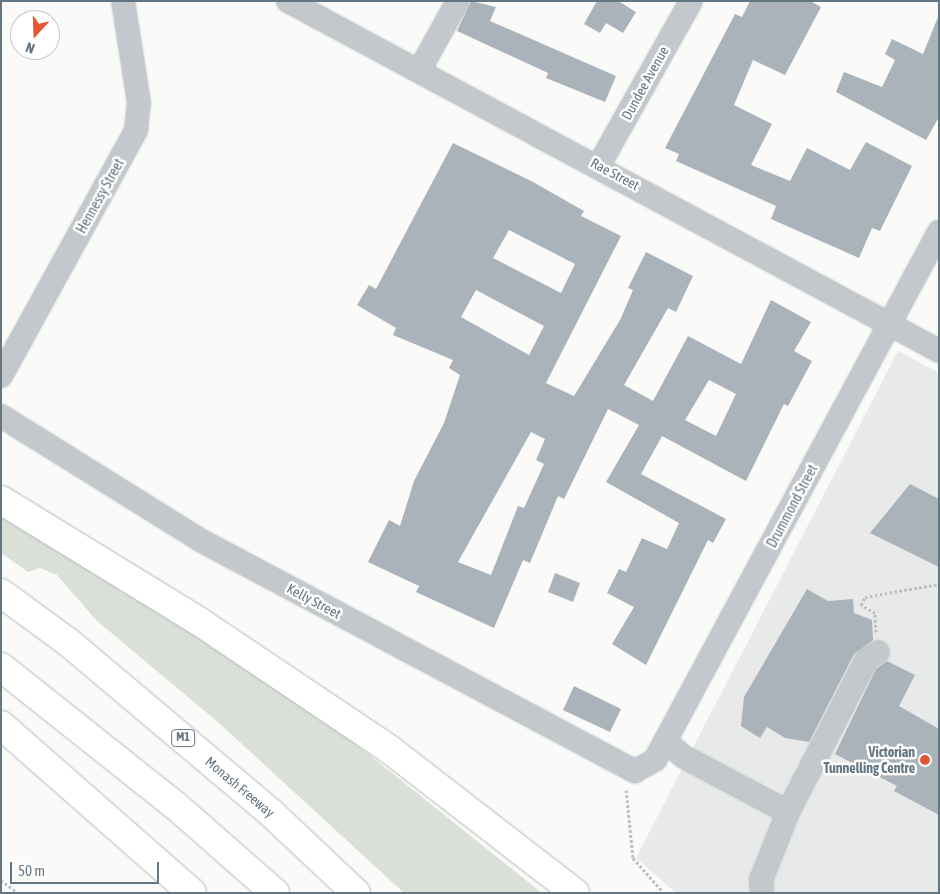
<!DOCTYPE html>
<style>
body{margin:0}
#map{position:relative;width:940px;height:894px;overflow:hidden;background:#fafaf8;font-family:"Asap Condensed",sans-serif}
div>[style]{position:absolute}
[style*='--x']{left:calc(var(--x)*1px);top:calc(var(--y)*1px);width:calc(var(--w)*1px);rotate:calc(var(--a)*1deg)}
.built>*{inset:0;background:#e8e9e9}
.green>*{inset:0;background:#dadfd7}
.building>*{inset:0;background:#aab3b9}
.path>*{height:3px;margin-top:-1.5px;transform-origin:0;background:repeating-linear-gradient(90deg,#bbbfc2 0 2.5px,transparent 0 5px)}
.roads{filter:drop-shadow(0 0 1px #b4b9bd) drop-shadow(0 0 1px #b4b9bd)}
.minor>*{height:22px;margin:-11px;padding:0 11px;transform-origin:11px;border-radius:11px;background:#c3c8cc}
.highway>*{height:28px;margin:-14px;padding:0 14px;transform-origin:14px;border-radius:14px;background:#fff}
.dots>*{width:14px;height:14px;translate:-50% -50%;box-sizing:border-box;border:2px solid #fff;border-radius:50%}
span{translate:-50% -50%;white-space:nowrap;text-align:center;line-height:1.15;-webkit-text-stroke:5px #fff;paint-order:stroke}
.shield-label span{padding:1px 4px;background:#fff;border:1px solid;border-radius:4px;-webkit-text-stroke-width:0}
.shield-label{font-size:12px;color:#657683;font-weight:700}
.street-label{font-size:14px;color:#657683}
.poi-label{font-size:14px;color:#657683;font-weight:700}
.right{translate:-100% -50%;text-align:right}
.frame{position:absolute;inset:0;border:2px solid #657683;pointer-events:none}
.north{position:absolute;left:10px;top:10px;width:50px;height:50px;box-sizing:border-box;background:#fff;border:1px solid #c1c8cd;border-radius:50%;rotate:200deg;font-size:14px;font-weight:700;line-height:20px;text-align:center;color:#657683}
.north::after{content:'';display:block;margin:auto;width:18px;height:22px;background:#e4572e;clip-path:polygon(50% 0,100% 100%,50% 72%,0 100%)}
.scale{position:absolute;left:10px;top:862px;width:149px;height:22px;box-sizing:border-box;border:2px solid #657683;border-top:0;padding-left:6px;font-size:15px;line-height:18px;white-space:nowrap;color:#657683;-webkit-text-stroke:4px #fff;paint-order:stroke}
</style>
<div id="map">
<div class="built">
<i style="clip-path:polygon(898px 351px,939px 373px,939px 893px,676px 893px,636px 858px)"></i>
</div>
<div class="green">
<i style="clip-path:polygon(1px 517px,166px 616px,347px 737px,542px 893px,404px 893px,219px 723px,96px 620px,57px 575px,40px 568px,28px 572px,1px 553px)"></i>
</div>
<div class="building">
<i style="clip-path:polygon(471px 1px,496px 7px,490px 21px,616px 76px,605px 102px,546px 78px,548px 73px,457px 31px)"></i>
<i style="clip-path:polygon(597px 1px,618px 1px,636px 12px,623px 33px,606px 23px,600px 33px,584px 24px)"></i>
<i style="clip-path:polygon(750px 1px,810px 1px,821px 7px,785px 75px,753px 60px,734px 105px,772px 124px,751px 165px,790px 181px,807px 148px,850px 170px,866px 142px,912px 166px,880px 231px,872px 228px,859px 258px,771px 219px,776px 206px,676px 161px,679px 154px,665px 148px,735px 14px,742px 17px)"></i>
<i style="clip-path:polygon(938px 17px,939px 117px,926px 140px,836px 92px,844px 72px,882px 87px,895px 60px,885px 54px,892px 39px,923px 54px)"></i>
<i style="clip-path:polygon(evenodd,453px 143px,533px 182px,584px 211px,581px 216px,621px 236px,546px 383px,574px 396px,620px 320px,633px 290px,628px 288px,646px 252px,693px 276px,676px 312px,668px 308px,624px 385px,653px 401px,688px 336px,741px 364px,771px 300px,811px 322px,794px 351px,812px 361px,788px 406px,784px 404px,746px 481px,662px 436px,641px 474px,726px 519px,713px 543px,708px 540px,646px 665px,612px 644px,634px 607px,607px 593px,619px 569px,626px 572px,642px 538px,667px 549px,679px 523px,606px 482px,639px 425px,608px 409px,564px 499px,558px 496px,530px 563px,523px 560px,494px 628px,416px 592px,419px 586px,368px 562px,389px 520px,400px 526px,414px 481px,444px 423px,460px 375px,449px 368px,453px 360px,393px 335px,396px 328px,357px 305px,369px 285px,376px 289px,453px 143px,509px 230px,575px 264px,561px 293px,493px 258px,509px 230px,453px 143px,476px 290px,544px 326px,529px 355px,461px 317px,476px 290px,453px 143px,709px 380px,736px 394px,716px 436px,685px 420px,709px 380px,453px 143px,531px 432px,545px 439px,536px 460px,544px 464px,524px 508px,518px 506px,491px 575px,458px 562px,531px 432px)"></i>
<i style="clip-path:polygon(910px 484px,939px 499px,939px 567px,870px 533px)"></i>
<i style="clip-path:polygon(555px 573px,580px 583px,573px 602px,548px 592px)"></i>
<i style="clip-path:polygon(807px 589px,828px 601px,853px 599px,854px 613px,872px 620px,873px 640px,854px 654px,809px 742px,785px 738px,767px 727px,760px 738px,741px 726px,744px 697px)"></i>
<i style="clip-path:polygon(887px 661px,915px 675px,899px 706px,939px 729px,939px 815px,894px 791px,897px 786px,835px 754px,876px 669px)"></i>
<i style="clip-path:polygon(574px 686px,621px 709px,610px 732px,563px 710px)"></i>
</div>
<div class="path">
<i style="--x:876;--y:632;--w:19;--a:-93"></i>
<i style="--x:875;--y:613;--w:16;--a:-150"></i>
<i style="--x:861;--y:605;--w:9;--a:-63"></i>
<i style="--x:865;--y:597;--w:75;--a:-10"></i>
<i style="--x:626;--y:790;--w:68;--a:84.1"></i>
<i style="--x:633;--y:858;--w:47;--a:48.5"></i>
<i style="--x:1;--y:880;--w:21;--a:37"></i>
</div>
<div class="roads">
<div class="minor">
<i style="--x:288;--y:1;--w:739;--a:28.26"></i>
<i style="--x:419;--y:71;--w:80;--a:-60.9"></i>
<i style="--x:599;--y:165;--w:188;--a:-60.7"></i>
<i style="--x:1;--y:376;--w:281;--a:-61.2"></i>
<i style="--x:136;--y:130;--w:27;--a:-84"></i>
<i style="--x:139;--y:103;--w:103;--a:-98.9"></i>
<i style="--x:1;--y:416;--w:234;--a:31.9"></i>
<i style="--x:200;--y:540;--w:493;--a:28"></i>
<i style="--x:635;--y:771;--w:23;--a:-29"></i>
<i style="--x:655;--y:760;--w:600;--a:-61.73"></i>
<i style="--x:665;--y:741;--w:25;--a:40"></i>
<i style="--x:684;--y:757;--w:118;--a:27.9"></i>
<i style="--x:762;--y:893;--w:13;--a:-94"></i>
<i style="--x:761;--y:880;--w:73;--a:-68.3"></i>
<i style="--x:788;--y:812;--w:171;--a:-62.8"></i>
<i style="--x:866;--y:660;--w:14;--a:-34"></i>
</div>
<div class="highway">
<i style="--x:1;--y:500;--w:233;--a:31.5"></i>
<i style="--x:200;--y:622;--w:228;--a:33.9"></i>
<i style="--x:389;--y:749;--w:235;--a:37.7"></i>
<i style="--x:1;--y:593;--w:83;--a:36.2"></i>
<i style="--x:68;--y:642;--w:264;--a:40.1"></i>
<i style="--x:270;--y:812;--w:118;--a:43.3"></i>
<i style="--x:1;--y:667;--w:223;--a:38.5"></i>
<i style="--x:176;--y:806;--w:132;--a:41.3"></i>
<i style="--x:1;--y:725;--w:254;--a:41.3"></i>
</div>
</div>
<div class="dots">
<i style="left:925px;top:760px;background:#e4572e"></i>
</div>
<div class="shield-label">
<span style="left:183px;top:738px">M1</span>
</div>
<div class="street-label">
<span style="left:645px;top:83px;rotate:-61deg">Dundee Avenue</span>
<span style="left:615px;top:174px;rotate:28deg">Rae Street</span>
<span style="left:100px;top:196px;rotate:-61deg">Hennessy Street</span>
<span style="left:792px;top:506px;rotate:-62deg">Drummond Street</span>
<span style="left:314px;top:601px;rotate:28deg">Kelly Street</span>
<span style="left:240px;top:787px;rotate:40deg">Monash Freeway</span>
</div>
<div class="poi-label">
<span class="right" style="left:915px;top:760px">Victorian<br>Tunnelling Centre</span>
</div>
<div class="frame"></div>
<div class="north">N</div>
<div class="scale">50 m</div>
</div>
